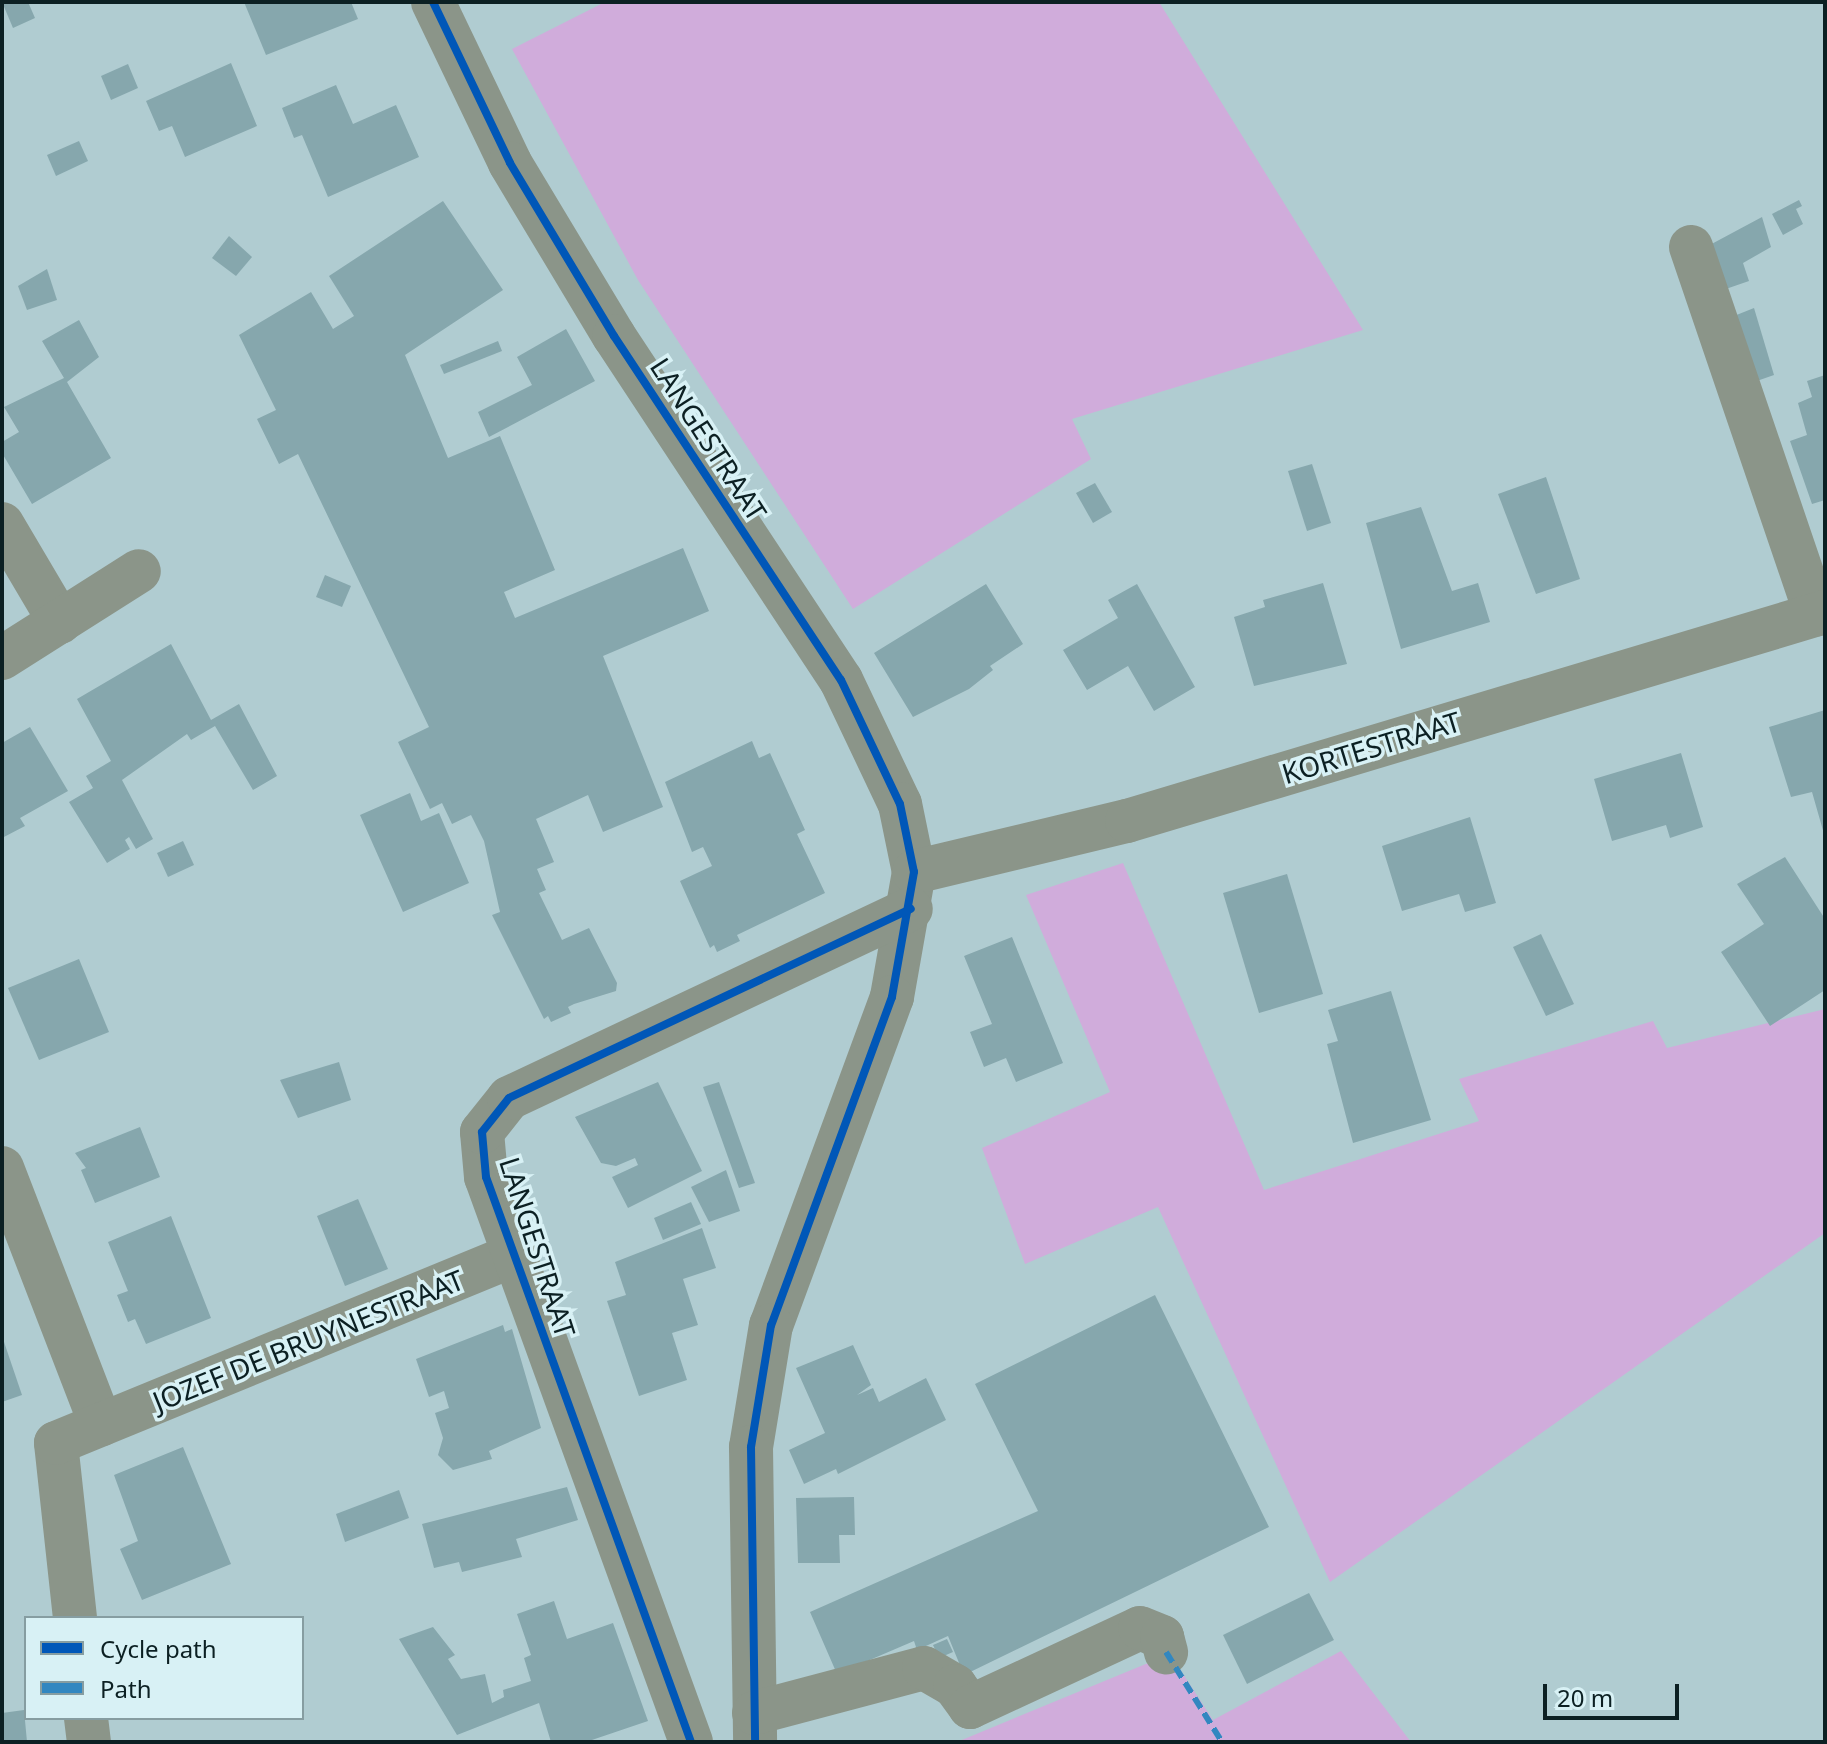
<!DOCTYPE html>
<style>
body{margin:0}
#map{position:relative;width:1827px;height:1744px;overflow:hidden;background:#b0ccd1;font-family:"Noto Sans",sans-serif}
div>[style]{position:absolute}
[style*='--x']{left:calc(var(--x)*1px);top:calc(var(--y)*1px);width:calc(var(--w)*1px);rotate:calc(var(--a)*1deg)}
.green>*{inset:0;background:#d0acdb}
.building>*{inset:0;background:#86a7ad}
.minor>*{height:44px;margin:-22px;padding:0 22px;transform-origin:22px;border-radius:22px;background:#8b9589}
.quiet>*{height:6px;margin-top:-3px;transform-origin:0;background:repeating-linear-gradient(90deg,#3287c0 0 12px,transparent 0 18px)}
.cycleway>*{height:8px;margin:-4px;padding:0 4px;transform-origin:4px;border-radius:4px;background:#0057b8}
span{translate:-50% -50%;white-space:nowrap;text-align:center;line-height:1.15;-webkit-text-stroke:7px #d8f1f5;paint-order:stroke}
.street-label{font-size:28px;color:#0c2023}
.frame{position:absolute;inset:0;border:4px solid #0c2023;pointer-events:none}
.legend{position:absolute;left:24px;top:1616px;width:280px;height:104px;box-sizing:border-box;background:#d8f1f5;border:2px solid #869da1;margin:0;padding:10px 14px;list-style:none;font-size:24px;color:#0c2023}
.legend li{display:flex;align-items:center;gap:16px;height:40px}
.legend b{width:40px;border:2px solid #869da1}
.scale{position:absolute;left:1543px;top:1684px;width:136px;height:36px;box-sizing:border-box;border:4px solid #0c2023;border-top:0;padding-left:10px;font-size:24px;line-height:28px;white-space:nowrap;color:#0c2023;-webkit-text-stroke:6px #d8f1f5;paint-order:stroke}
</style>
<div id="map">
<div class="green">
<i style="clip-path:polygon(605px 2px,1159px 2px,1363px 330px,1072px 419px,1091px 459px,853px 609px,638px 280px,512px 49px)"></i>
<i style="clip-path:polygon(1123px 863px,1264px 1190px,1479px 1121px,1459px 1079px,1653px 1021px,1667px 1048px,1825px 1009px,1825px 1233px,1330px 1582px,1158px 1207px,1025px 1264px,982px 1148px,1110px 1092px,1026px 895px)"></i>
<i style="clip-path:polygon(1341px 1651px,1411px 1742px,957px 1742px,1170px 1654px,1213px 1720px)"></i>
</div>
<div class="building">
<i style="clip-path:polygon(2px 2px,28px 2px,35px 18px,13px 28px)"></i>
<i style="clip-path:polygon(244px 2px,351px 2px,358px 19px,266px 55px)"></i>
<i style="clip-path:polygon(231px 63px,257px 126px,185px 157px,172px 126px,159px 131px,146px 101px)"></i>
<i style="clip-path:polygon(128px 64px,138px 88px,111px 100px,101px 76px)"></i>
<i style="clip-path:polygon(336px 85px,353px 124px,396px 105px,419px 157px,328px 197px,302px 135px,294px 138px,282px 108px)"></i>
<i style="clip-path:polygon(79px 141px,88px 161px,56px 176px,47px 155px)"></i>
<i style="clip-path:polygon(1799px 200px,1802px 206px,1796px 209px,1803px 224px,1783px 235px,1772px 214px)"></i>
<i style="clip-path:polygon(443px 201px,503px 290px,405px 355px,448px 458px,500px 436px,555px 570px,504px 592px,515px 618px,683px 548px,709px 611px,603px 656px,663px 807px,603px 832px,588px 795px,536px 819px,554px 862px,537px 869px,546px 890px,539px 893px,562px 940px,589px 928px,617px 983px,616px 991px,574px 1004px,568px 1007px,571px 1013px,551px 1022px,548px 1016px,544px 1019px,492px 915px,500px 912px,484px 841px,471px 815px,452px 824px,442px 803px,430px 809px,398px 742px,429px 727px,298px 454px,279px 464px,257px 419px,276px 410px,239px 335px,311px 292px,333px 329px,354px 316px,329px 276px)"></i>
<i style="clip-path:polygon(1762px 217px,1771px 247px,1743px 263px,1749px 281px,1720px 291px,1706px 247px)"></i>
<i style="clip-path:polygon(229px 236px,252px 257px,236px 276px,212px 258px)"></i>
<i style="clip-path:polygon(47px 269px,57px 300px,27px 310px,18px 286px)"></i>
<i style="clip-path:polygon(1754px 308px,1774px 375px,1751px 383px,1729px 318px)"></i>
<i style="clip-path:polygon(79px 320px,99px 357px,67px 382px,111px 458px,32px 504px,2px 453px,2px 442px,19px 432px,4px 407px,64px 378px,42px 341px)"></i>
<i style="clip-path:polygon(566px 329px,595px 381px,489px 437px,478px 412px,532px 385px,517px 357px)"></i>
<i style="clip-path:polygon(498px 341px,502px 351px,444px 374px,440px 365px)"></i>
<i style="clip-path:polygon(1825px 375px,1825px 500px,1812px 504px,1790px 441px,1807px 435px,1798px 403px,1812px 397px,1807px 381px)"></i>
<i style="clip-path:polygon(1312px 464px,1331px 523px,1307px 531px,1288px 471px)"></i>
<i style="clip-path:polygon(1546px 477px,1580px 579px,1536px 594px,1498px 494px)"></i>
<i style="clip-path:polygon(1095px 483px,1112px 512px,1093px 523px,1076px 493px)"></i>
<i style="clip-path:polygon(1421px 507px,1452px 591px,1478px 583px,1490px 622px,1401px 649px,1366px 523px)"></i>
<i style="clip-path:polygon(325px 575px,351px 586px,342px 607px,316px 597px)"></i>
<i style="clip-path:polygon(1323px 583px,1347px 664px,1254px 686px,1234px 617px,1265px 607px,1263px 600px)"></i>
<i style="clip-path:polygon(986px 584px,1023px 644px,990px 666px,993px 670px,969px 689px,913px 717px,874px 653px)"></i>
<i style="clip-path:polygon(1137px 584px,1195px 687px,1154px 711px,1128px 666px,1087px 690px,1063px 650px,1118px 618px,1108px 600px)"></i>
<i style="clip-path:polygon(171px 644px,211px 720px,239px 704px,277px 776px,253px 790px,215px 726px,191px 740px,187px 734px,122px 780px,153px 839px,136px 849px,129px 837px,125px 840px,130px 849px,107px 863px,69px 802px,93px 788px,86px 776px,111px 761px,77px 699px)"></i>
<i style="clip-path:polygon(1825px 710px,1825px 834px,1824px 834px,1812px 792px,1791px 797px,1769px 727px)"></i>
<i style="clip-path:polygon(30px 727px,68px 791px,20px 818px,25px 826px,2px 838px,2px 743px)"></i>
<i style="clip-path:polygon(752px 741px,759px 758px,770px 753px,805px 830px,797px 834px,825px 893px,737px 935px,740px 941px,717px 952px,714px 945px,710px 948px,680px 881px,712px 866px,703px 847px,692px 852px,665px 782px)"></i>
<i style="clip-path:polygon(1681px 753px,1703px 827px,1670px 838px,1666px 825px,1612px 841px,1594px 779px)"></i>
<i style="clip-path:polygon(410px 793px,421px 821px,439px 813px,469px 883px,403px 912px,360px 815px)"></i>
<i style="clip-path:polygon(1470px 817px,1496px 903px,1465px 912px,1459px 894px,1402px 911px,1382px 846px)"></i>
<i style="clip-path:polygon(183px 841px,194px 865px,168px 877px,157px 853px)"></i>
<i style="clip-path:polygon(1785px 857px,1825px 919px,1825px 990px,1770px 1026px,1721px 952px,1764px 924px,1737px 884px)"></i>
<i style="clip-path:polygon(1287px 874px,1323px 994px,1259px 1013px,1223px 893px)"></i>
<i style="clip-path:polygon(1541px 934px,1574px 1004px,1546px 1016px,1513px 947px)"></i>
<i style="clip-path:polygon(1012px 937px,1063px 1063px,1016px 1082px,1006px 1058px,984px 1067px,970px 1032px,992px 1024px,964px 956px)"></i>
<i style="clip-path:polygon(79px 959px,109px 1032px,39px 1060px,8px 988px)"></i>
<i style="clip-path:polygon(1391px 991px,1431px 1120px,1353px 1143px,1327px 1044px,1338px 1041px,1328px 1010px)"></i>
<i style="clip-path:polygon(339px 1062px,351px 1100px,298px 1118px,280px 1080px)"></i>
<i style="clip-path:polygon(658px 1082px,702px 1171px,628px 1208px,612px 1177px,638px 1165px,635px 1158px,616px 1166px,601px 1163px,575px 1117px)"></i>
<i style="clip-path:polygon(719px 1082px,755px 1183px,739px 1188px,703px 1087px)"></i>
<i style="clip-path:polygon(140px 1127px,160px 1177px,95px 1203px,81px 1170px,86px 1168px,75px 1153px)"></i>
<i style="clip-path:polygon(726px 1170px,740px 1211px,709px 1222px,691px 1187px)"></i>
<i style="clip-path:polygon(358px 1199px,388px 1269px,345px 1286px,317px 1216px)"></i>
<i style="clip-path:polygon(691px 1202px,701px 1224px,663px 1240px,654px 1218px)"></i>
<i style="clip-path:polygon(171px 1216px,211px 1318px,146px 1344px,135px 1319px,128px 1322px,117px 1295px,128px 1291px,108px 1242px)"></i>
<i style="clip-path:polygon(702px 1228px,716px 1268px,683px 1279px,698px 1325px,672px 1333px,687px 1380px,639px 1396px,607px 1301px,626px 1295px,615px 1262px)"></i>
<i style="clip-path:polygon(1155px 1295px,1269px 1527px,964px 1675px,948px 1636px,917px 1650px,914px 1641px,837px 1674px,810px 1612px,1038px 1511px,975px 1384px)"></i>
<i style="clip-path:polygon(503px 1325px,505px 1332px,512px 1329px,541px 1428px,489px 1451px,492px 1459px,453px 1470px,438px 1455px,443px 1438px,435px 1413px,449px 1408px,444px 1391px,429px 1397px,416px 1359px)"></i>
<i style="clip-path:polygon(2px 1336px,22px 1395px,2px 1402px)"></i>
<i style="clip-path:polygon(853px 1345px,871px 1385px,857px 1395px,873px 1388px,879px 1402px,926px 1378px,946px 1420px,838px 1474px,836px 1469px,804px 1484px,789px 1450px,825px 1433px,796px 1368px)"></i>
<i style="clip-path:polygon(183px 1447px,231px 1564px,142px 1600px,120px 1549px,138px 1541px,114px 1475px)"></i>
<i style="clip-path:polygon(567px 1487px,578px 1520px,516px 1539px,522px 1557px,462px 1572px,459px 1562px,434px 1568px,422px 1524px)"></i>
<i style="clip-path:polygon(399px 1490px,409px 1518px,345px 1542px,336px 1514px)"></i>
<i style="clip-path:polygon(854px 1497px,855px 1535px,839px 1535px,840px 1563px,798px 1563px,796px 1498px)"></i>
<i style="clip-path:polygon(1309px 1593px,1334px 1640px,1247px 1684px,1223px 1635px)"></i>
<i style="clip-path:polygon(554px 1601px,567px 1639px,613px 1623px,648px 1721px,586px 1742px,551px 1742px,539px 1703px,457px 1735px,399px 1639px,433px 1627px,455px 1655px,448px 1659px,461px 1679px,485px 1674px,492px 1703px,504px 1697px,503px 1690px,531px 1681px,524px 1658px,531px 1655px,517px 1614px)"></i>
<i style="clip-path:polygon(947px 1639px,953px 1652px,939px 1658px,933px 1645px)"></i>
<i style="clip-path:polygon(24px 1710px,27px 1742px,2px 1742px,2px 1713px)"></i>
</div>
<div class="minor">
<i style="--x:433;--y:2;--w:178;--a:64.4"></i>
<i style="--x:510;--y:163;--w:202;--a:59"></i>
<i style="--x:614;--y:336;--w:412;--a:56.6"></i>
<i style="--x:841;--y:680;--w:137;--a:64.6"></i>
<i style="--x:900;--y:804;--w:69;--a:78.4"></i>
<i style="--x:914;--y:872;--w:127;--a:100"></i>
<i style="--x:892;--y:997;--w:350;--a:110.2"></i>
<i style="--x:771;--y:1325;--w:124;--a:99.3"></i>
<i style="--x:751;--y:1447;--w:295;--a:89.2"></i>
<i style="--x:1691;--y:247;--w:388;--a:71.2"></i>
<i style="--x:2;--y:524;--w:114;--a:59.4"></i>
<i style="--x:2;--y:658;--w:162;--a:-32.4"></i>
<i style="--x:914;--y:872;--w:219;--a:-13.5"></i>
<i style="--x:1127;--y:821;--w:729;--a:-16.67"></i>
<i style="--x:2;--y:1168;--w:275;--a:68.9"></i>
<i style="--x:75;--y:1618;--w:176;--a:-96.2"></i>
<i style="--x:56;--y:1443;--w:495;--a:-22.3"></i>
<i style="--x:754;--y:1713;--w:176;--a:-14.8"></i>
<i style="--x:924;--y:1668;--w:36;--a:30"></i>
<i style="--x:955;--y:1686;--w:26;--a:54"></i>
<i style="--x:970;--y:1707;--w:187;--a:-24.9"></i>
<i style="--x:1140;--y:1628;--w:24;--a:22"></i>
<i style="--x:1162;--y:1637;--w:16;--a:75"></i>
<i style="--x:86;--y:1718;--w:24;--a:83"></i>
<i style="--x:691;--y:1742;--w:601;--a:-109.94"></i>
<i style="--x:486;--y:1177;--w:45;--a:-95.1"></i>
<i style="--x:482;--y:1132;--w:43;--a:-51.5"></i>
<i style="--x:509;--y:1098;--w:444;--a:-25.2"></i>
</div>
<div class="quiet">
<i style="--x:1166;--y:1652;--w:106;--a:58.1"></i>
</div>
<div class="cycleway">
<i style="--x:433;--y:2;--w:178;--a:64.4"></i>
<i style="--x:510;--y:163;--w:202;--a:59"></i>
<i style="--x:614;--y:336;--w:412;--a:56.6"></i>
<i style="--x:841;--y:680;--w:137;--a:64.6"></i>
<i style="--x:900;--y:804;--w:69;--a:78.4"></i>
<i style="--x:914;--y:872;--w:127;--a:100"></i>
<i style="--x:892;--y:997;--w:350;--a:110.2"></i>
<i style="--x:771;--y:1325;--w:124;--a:99.3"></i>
<i style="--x:751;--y:1447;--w:295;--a:89.2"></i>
<i style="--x:691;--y:1742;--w:601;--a:-109.94"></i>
<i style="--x:486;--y:1177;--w:45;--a:-95.1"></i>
<i style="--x:482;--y:1132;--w:43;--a:-51.5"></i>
<i style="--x:509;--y:1098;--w:444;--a:-25.2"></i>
</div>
<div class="street-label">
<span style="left:709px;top:439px;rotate:57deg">LANGESTRAAT</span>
<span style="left:1371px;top:747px;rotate:-17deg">KORTESTRAAT</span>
<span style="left:538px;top:1247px;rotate:72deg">LANGESTRAAT</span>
<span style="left:308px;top:1340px;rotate:-22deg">JOZEF DE BRUYNESTRAAT</span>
</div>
<div class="frame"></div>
<ul class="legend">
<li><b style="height:10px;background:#0057b8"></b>Cycle path</li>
<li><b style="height:10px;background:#3287c0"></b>Path</li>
</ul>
<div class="scale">20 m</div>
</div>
